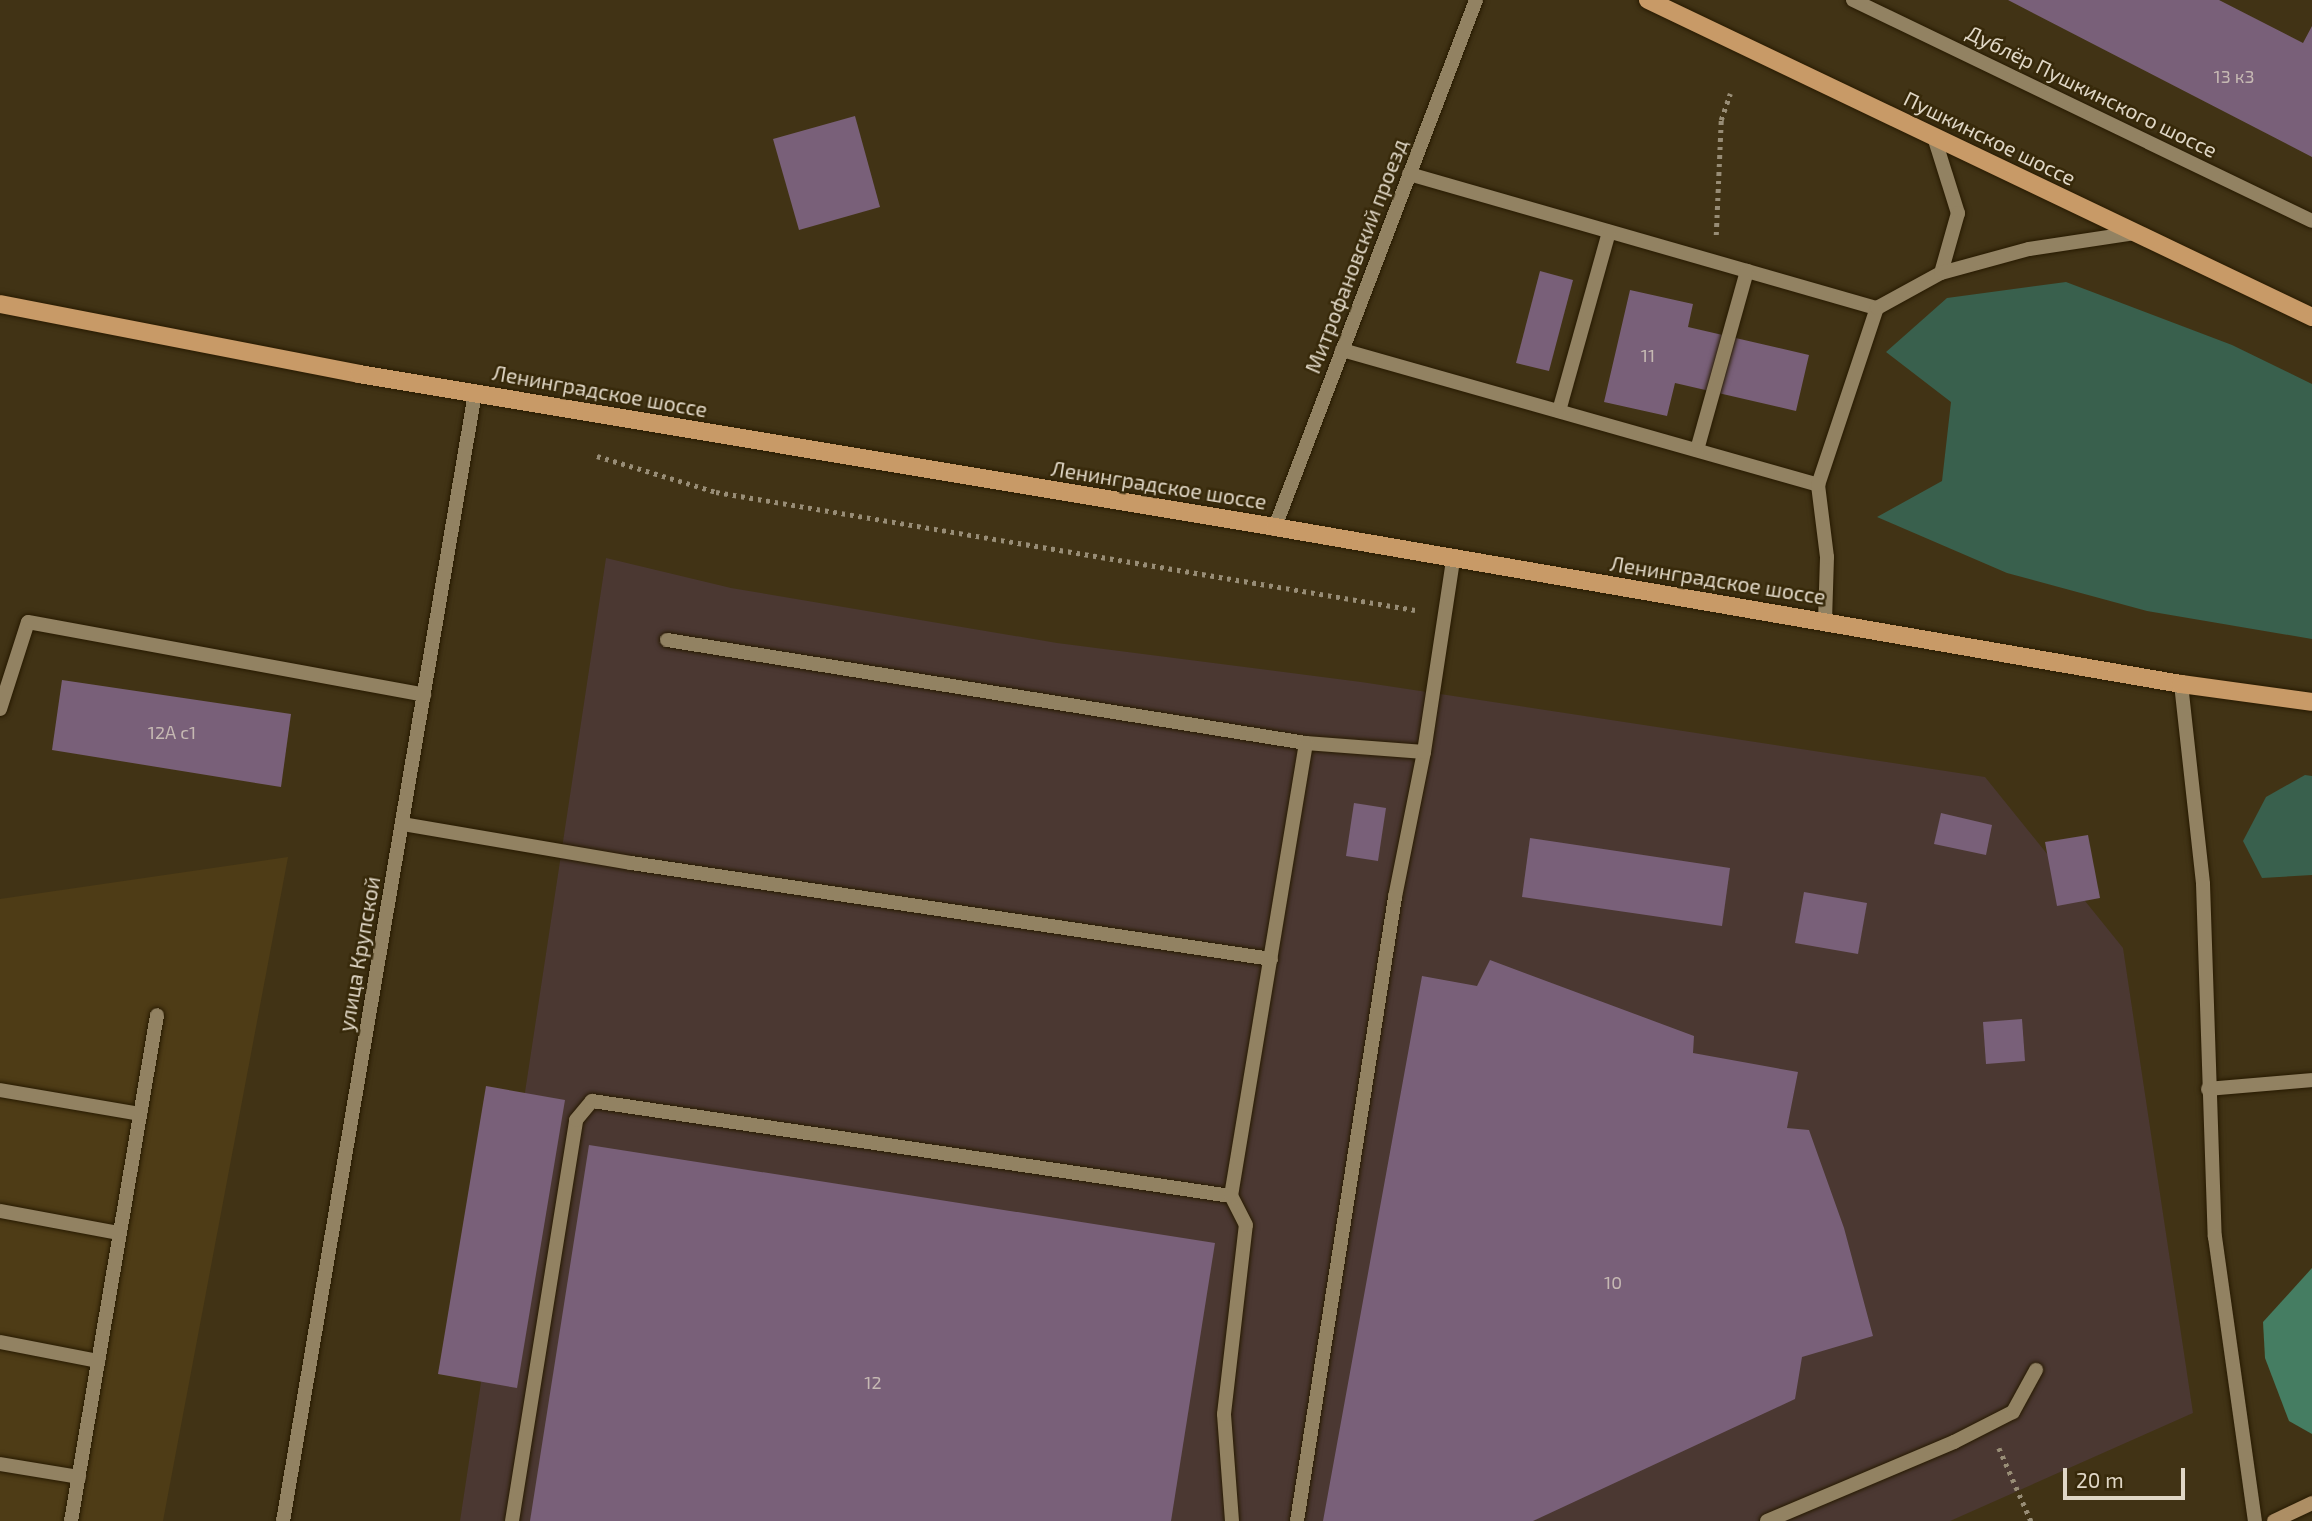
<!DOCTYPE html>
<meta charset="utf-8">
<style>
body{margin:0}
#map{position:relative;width:2312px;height:1521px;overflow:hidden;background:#413315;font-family:"Exo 2",sans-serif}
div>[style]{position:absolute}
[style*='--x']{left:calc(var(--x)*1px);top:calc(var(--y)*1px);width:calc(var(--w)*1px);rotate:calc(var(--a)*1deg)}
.commercial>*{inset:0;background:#4b3832}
.built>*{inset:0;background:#4e3c16}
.green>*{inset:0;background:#39604d}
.forest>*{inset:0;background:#457d62}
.building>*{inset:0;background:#796079}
.path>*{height:4.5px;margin-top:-2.25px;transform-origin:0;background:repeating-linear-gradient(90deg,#988d76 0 3.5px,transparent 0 8.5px)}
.roads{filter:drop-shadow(0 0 2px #271a00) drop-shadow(0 0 2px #271a00)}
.service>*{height:14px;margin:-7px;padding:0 7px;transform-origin:7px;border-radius:7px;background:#928262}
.minor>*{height:14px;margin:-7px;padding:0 7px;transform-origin:7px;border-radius:7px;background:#928262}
.tertiary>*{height:14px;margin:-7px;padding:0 7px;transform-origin:7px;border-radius:7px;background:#928262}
.secondary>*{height:14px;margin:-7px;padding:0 7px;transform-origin:7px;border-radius:7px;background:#ad8e64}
.primary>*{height:18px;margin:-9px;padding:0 9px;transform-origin:9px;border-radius:9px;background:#c89a67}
span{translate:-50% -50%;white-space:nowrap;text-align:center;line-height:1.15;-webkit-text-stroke:5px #37290a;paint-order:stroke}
.number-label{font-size:18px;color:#c6b9b3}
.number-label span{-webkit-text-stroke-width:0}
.street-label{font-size:21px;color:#e0d7c6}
.scale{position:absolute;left:2063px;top:1468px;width:122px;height:32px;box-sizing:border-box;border:4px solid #e0d7c6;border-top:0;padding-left:9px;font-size:21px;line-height:24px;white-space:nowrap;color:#e0d7c6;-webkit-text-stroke:5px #37290a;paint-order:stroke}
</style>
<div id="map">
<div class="commercial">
<i style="clip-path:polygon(606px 558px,731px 588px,1057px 643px,1361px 682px,1985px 777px,2123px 948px,2193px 1413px,1950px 1521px,460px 1521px)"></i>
</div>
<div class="built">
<i style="clip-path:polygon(288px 857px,163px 1521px,0 1521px,0 899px)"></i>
</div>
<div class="green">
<i style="clip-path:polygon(2066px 282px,2232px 345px,2312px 384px,2312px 639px,2147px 611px,2007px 573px,1877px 517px,1942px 481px,1951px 402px,1886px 352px,1947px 298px)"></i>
<i style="clip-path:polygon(2305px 775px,2312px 776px,2312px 875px,2262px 878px,2243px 841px,2266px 797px)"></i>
</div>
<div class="forest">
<i style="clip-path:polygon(2312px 1268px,2312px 1434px,2289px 1421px,2265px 1358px,2263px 1322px)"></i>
</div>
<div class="building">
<i style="clip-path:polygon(2008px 0,2219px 0,2303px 43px,2312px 26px,2312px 157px)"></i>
<i style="clip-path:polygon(855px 116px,880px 207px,799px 230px,773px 139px)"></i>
<i style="clip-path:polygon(1540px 271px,1573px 280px,1549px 371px,1516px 363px)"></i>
<i style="clip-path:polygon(1630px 290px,1693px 304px,1688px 327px,1809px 355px,1796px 411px,1675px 383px,1667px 416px,1604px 402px)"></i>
<i style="clip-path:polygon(62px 680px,291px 714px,281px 787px,52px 750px)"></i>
<i style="clip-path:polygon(1354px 803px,1386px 808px,1378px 861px,1346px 856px)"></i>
<i style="clip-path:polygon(1941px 813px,1992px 825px,1986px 855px,1934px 844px)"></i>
<i style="clip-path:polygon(2088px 835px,2100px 898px,2057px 906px,2045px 842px)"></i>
<i style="clip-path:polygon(1530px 838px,1730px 868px,1722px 926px,1522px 897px)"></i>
<i style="clip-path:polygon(1804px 892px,1867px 903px,1858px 954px,1795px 943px)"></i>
<i style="clip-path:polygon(1490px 960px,1694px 1036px,1693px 1053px,1798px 1072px,1787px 1128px,1809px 1130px,1844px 1228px,1873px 1336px,1802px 1357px,1795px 1399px,1533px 1521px,1323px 1521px,1422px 976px,1477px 986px)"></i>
<i style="clip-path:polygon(2022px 1019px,2025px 1061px,1986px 1064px,1983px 1022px)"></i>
<i style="clip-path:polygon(486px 1086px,565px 1100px,517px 1388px,438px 1374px)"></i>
<i style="clip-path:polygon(589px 1145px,1215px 1243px,1171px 1521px,530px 1521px)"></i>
</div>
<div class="path">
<i style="--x:1716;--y:235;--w:115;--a:-87.5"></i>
<i style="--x:1721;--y:120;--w:28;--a:-71"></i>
<i style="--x:597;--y:456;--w:124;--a:16.8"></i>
<i style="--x:716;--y:492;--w:709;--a:9.58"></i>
<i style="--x:1999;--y:1448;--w:80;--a:66.3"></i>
</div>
<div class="roads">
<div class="service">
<i style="--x:1934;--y:137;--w:80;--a:72.5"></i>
<i style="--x:1958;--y:213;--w:62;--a:105.8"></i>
<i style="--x:1409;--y:174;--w:487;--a:16"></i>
<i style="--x:1342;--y:350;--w:495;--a:15.8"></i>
<i style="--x:1559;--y:411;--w:186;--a:-74.4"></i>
<i style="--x:1697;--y:450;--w:186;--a:-74.4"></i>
<i style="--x:1825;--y:621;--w:64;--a:-88.2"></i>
<i style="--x:1827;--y:557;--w:73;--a:-97.1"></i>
<i style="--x:1818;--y:485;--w:187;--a:-71.6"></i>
<i style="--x:1877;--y:308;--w:73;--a:-28.7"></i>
<i style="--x:1941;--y:273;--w:91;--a:-15.3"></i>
<i style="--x:2029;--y:249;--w:107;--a:-8.6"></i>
<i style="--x:667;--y:640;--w:647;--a:9.16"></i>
<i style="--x:1306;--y:743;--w:118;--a:4.4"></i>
<i style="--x:2181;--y:684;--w:201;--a:83.7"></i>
<i style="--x:2203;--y:884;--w:353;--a:88.1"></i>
<i style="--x:2215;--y:1237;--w:287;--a:82"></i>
<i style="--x:0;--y:709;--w:91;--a:-72.2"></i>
<i style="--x:28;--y:622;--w:403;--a:10.4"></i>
<i style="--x:403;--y:824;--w:231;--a:9.7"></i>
<i style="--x:631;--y:863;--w:647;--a:8.53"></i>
<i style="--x:2208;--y:1089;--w:104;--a:-4.9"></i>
<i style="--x:0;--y:1090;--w:142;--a:9.7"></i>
<i style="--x:0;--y:1211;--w:121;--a:10.5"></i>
<i style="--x:0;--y:1342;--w:100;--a:11"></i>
<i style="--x:0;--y:1464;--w:80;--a:9.3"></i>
<i style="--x:71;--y:1521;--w:513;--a:-80.35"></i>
<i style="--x:512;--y:1521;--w:406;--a:-80.9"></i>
<i style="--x:576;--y:1120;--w:25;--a:-50"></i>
<i style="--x:592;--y:1101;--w:646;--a:8.46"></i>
<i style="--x:1232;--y:1521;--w:107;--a:-94.3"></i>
<i style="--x:1224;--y:1414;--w:190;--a:-83.4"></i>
<i style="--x:1246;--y:1225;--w:33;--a:-117"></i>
<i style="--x:1231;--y:1196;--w:459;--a:-80.6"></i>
<i style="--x:1297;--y:1521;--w:632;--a:-81.07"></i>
<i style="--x:1395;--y:897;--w:148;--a:-78.7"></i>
<i style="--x:1424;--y:752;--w:194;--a:-81.4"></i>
<i style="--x:1767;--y:1521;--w:203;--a:-22.9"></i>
<i style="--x:1954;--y:1442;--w:66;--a:-27"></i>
<i style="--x:2013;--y:1412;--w:48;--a:-61.3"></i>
</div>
<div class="minor">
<i style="--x:1853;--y:0;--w:509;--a:25.71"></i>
</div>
<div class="tertiary">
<i style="--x:1275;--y:527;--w:564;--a:-69.12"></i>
<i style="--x:283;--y:1521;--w:1144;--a:-80.34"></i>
</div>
<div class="secondary">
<i style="--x:2274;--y:1521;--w:42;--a:-25.3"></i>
</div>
<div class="primary">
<i style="--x:1648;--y:0;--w:736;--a:25.52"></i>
<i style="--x:0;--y:304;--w:366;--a:11"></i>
<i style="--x:359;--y:374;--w:929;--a:9.48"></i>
<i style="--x:1275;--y:527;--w:920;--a:9.83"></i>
<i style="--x:2181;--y:684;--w:132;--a:7.8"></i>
</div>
</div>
<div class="number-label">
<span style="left:2234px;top:76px">13 к3</span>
<span style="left:1648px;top:355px">11</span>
<span style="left:172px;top:732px">12А с1</span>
<span style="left:1613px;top:1282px">10</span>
<span style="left:873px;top:1382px">12</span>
</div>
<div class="street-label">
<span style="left:2092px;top:91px;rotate:26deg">Дублёр Пушкинского шоссе</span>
<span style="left:1990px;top:138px;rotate:26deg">Пушкинское шоссе</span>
<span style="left:1356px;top:256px;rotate:-69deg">Митрофановский проезд</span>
<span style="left:600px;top:391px;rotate:10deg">Ленинградское шоссе</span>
<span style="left:1159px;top:485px;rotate:9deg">Ленинградское шоссе</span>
<span style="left:1718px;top:580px;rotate:9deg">Ленинградское шоссе</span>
<span style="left:359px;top:954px;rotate:-80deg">улица Крупской</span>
</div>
<div class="scale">20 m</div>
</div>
